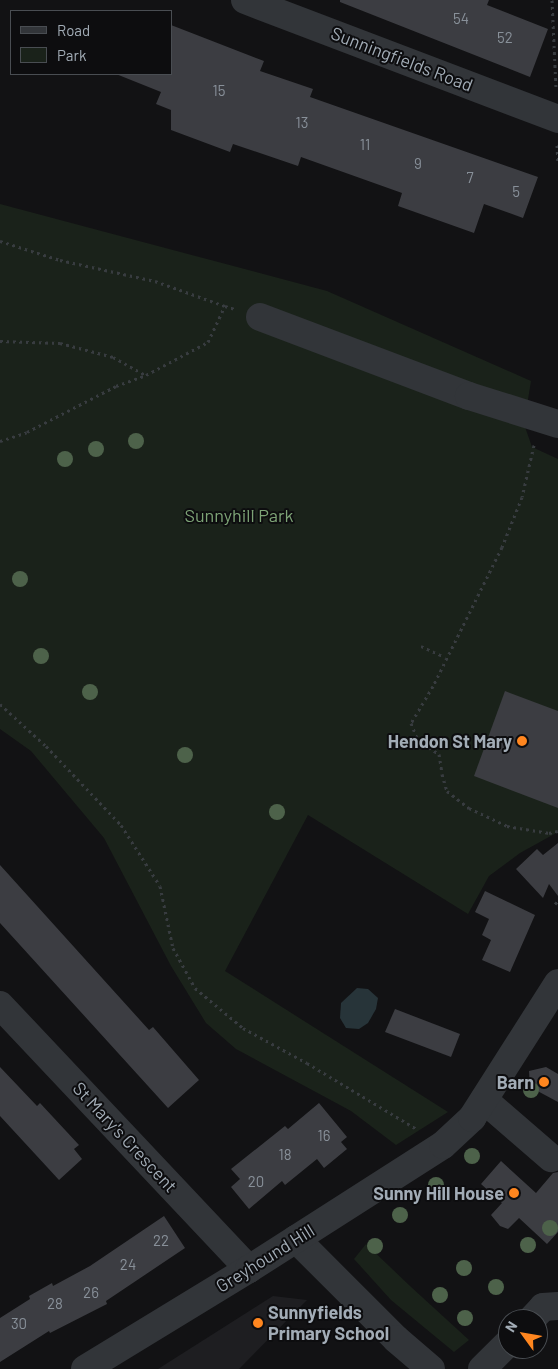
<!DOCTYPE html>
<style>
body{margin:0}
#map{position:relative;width:558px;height:1369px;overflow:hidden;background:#121214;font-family:Barlow,sans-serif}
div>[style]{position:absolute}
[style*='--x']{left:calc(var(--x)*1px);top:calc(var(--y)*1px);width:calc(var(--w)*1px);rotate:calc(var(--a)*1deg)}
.built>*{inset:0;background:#1e1e21}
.green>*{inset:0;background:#1a221a}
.water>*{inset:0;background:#273439}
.building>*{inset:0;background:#3c3d42}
.path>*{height:3px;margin-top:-1.5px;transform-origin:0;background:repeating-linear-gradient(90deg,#383c40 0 2.5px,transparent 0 6.5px)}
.minor>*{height:28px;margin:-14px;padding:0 14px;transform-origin:14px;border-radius:14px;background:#323539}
.trees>*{width:16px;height:16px;margin:-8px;border-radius:50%;background:#4d624a}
.dots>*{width:14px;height:14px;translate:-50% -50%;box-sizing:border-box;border:2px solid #0d0d0f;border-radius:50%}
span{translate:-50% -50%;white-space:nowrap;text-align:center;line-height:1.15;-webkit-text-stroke:4px #0d0d0f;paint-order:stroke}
.number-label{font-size:15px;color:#889099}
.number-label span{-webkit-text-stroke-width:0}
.street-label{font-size:18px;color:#a2acb6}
.park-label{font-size:18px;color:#7da376}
.poi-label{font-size:18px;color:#a2acb6;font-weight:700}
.right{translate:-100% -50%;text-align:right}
.left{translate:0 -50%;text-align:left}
.legend{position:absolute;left:10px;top:10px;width:162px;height:65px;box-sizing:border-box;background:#0d0d0f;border:1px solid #494d52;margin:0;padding:6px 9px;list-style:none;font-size:15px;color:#a2acb6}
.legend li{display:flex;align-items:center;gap:10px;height:25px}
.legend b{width:25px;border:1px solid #494d52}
.north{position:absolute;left:498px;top:1309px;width:50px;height:50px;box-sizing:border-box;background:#0d0d0f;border:1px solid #494d52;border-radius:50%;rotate:302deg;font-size:14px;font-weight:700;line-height:20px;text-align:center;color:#a2acb6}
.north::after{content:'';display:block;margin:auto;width:18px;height:22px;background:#ff861f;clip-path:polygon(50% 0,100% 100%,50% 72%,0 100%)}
</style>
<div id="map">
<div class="built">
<i style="clip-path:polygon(273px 1296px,307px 1300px,239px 1369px,158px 1369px)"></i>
</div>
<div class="green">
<i style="clip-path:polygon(0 204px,327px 291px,531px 381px,524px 424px,532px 447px,558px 459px,558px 832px,520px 853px,489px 876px,468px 914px,308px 815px,225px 971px,448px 1112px,396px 1145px,351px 1111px,236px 1049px,206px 1023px,171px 966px,104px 838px,31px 751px,0 729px)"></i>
<i style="clip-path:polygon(366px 1244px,410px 1286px,469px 1340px,454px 1352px,391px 1300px,354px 1259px)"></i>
</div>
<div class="water">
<i style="clip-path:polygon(357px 988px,368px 989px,378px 998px,376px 1009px,368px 1023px,359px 1029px,346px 1028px,340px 1018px,341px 1003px)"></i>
</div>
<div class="building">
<i style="clip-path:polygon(340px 0,489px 0,487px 5px,548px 29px,530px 77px,340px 2px)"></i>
<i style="clip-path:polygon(171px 25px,264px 61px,260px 71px,313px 89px,310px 97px,538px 177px,523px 218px,484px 204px,474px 233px,398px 206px,402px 193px,301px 157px,298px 166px,233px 144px,230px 152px,171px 130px,171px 110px,156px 104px,161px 92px,116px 74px,171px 74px)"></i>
<i style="clip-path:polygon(505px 691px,558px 711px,558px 808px,474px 776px)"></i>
<i style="clip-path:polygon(558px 843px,558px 896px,549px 884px,543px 898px,516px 869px,537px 849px,543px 855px)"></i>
<i style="clip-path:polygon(0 865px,149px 1030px,153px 1027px,199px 1080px,168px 1108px,0 923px)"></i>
<i style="clip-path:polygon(485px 891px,535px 915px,510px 972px,482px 960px,491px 940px,482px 935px,489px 919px,475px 912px)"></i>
<i style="clip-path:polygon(395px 1009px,460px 1034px,451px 1057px,385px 1032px)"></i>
<i style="clip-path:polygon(0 1067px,37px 1106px,40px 1103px,79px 1145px,74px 1149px,82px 1159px,59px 1180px,0 1116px)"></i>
<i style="clip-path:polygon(546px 1067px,558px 1074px,558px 1102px,530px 1087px,529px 1071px)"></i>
<i style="clip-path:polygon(319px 1103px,347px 1137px,341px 1142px,347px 1149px,324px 1168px,317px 1159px,285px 1185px,282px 1181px,249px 1209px,231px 1187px,240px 1179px,231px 1169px,285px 1126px,288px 1129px)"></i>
<i style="clip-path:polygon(501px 1161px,536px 1193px,553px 1173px,558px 1172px,558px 1232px,547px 1244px,519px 1218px,508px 1229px,500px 1226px,491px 1215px,502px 1203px,481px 1184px)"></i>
<i style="clip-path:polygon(164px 1216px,185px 1248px,106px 1301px,107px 1304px,50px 1333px,49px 1331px,0 1362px,0 1318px,30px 1299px,29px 1296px,52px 1283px,53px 1286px,90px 1266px)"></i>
</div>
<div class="path">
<i style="--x:552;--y:0;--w:89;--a:87.4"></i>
<i style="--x:557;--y:145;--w:19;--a:87"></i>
<i style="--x:0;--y:241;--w:63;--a:17.6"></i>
<i style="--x:60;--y:260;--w:97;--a:12.5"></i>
<i style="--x:155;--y:281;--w:74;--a:19.7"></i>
<i style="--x:0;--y:341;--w:60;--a:1.9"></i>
<i style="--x:60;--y:343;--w:55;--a:14.8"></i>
<i style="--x:113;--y:357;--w:37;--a:29"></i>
<i style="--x:0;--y:441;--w:28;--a:-18"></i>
<i style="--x:27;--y:432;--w:100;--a:-27.3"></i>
<i style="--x:116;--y:386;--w:32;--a:-20"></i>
<i style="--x:146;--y:375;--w:70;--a:-28"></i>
<i style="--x:208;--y:342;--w:40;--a:-65"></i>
<i style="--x:225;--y:306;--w:10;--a:17"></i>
<i style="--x:534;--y:445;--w:53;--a:103"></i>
<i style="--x:522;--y:497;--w:54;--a:111.8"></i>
<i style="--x:502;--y:547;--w:155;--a:116.4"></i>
<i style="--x:433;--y:686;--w:43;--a:120.7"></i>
<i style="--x:411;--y:723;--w:18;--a:68"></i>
<i style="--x:418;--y:740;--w:25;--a:34"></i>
<i style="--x:439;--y:754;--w:20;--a:81"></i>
<i style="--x:442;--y:774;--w:18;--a:74"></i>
<i style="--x:447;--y:791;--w:28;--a:38"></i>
<i style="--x:469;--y:808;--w:42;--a:25.3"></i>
<i style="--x:507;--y:826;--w:43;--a:9.5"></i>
<i style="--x:549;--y:833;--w:9;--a:-13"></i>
<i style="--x:421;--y:646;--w:26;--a:25"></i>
<i style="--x:0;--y:704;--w:62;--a:42.4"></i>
<i style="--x:46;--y:746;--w:109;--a:46.5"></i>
<i style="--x:121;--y:825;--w:72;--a:57.4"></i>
<i style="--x:160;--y:886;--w:63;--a:78.2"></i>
<i style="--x:173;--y:948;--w:46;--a:61.2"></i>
<i style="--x:195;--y:988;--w:62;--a:39.8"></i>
<i style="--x:243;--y:1028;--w:73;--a:28.7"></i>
<i style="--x:307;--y:1063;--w:128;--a:31"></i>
<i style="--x:555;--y:904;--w:4;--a:-45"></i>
</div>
<div class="minor">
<i style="--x:245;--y:0;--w:335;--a:20.8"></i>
<i style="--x:260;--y:317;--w:223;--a:20.7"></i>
<i style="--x:469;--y:396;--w:93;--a:17.5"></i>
<i style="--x:0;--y:1005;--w:363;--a:46.7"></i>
<i style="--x:484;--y:1100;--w:89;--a:40.9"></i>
<i style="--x:296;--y:1239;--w:141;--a:45"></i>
<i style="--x:396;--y:1339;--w:46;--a:40.6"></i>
<i style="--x:532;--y:1319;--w:16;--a:-47"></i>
<i style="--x:543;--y:1307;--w:15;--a:-4"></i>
<i style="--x:85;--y:1369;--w:192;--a:-31.4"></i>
<i style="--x:249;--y:1269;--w:230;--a:-32.6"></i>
<i style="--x:443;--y:1145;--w:40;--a:-43"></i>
<i style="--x:472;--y:1118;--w:160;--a:-57.5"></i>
<i style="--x:482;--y:1369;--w:37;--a:-45"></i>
</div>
<div class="trees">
<i style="left:136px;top:441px"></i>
<i style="left:96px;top:449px"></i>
<i style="left:65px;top:459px"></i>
<i style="left:20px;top:579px"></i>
<i style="left:41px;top:656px"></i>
<i style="left:90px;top:692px"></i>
<i style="left:185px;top:755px"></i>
<i style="left:277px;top:812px"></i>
<i style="left:531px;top:1090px"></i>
<i style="left:472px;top:1156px"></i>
<i style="left:436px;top:1185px"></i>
<i style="left:400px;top:1215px"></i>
<i style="left:550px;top:1228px"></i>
<i style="left:528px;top:1245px"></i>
<i style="left:375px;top:1246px"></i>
<i style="left:464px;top:1268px"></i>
<i style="left:496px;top:1287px"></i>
<i style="left:440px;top:1295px"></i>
<i style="left:465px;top:1318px"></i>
</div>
<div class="dots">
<i style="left:522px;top:741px;background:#ff861f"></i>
<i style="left:544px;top:1082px;background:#ff861f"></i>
<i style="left:514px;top:1193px;background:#ff861f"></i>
<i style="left:258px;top:1323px;background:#ff861f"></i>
</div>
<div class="number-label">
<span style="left:461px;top:19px">54</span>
<span style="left:505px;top:38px">52</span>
<span style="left:219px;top:91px">15</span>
<span style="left:302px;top:123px">13</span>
<span style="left:365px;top:145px">11</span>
<span style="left:418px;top:164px">9</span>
<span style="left:470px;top:178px">7</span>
<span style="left:516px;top:192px">5</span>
<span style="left:324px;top:1136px">16</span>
<span style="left:285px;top:1155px">18</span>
<span style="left:256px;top:1182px">20</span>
<span style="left:161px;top:1241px">22</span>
<span style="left:128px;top:1265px">24</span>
<span style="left:91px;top:1293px">26</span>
<span style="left:55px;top:1304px">28</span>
<span style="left:19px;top:1324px">30</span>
</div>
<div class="street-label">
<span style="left:402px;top:59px;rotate:21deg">Sunningfields Road</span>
<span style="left:125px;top:1137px;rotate:47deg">St Mary's Crescent</span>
<span style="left:265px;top:1258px;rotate:-32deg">Greyhound Hill</span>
</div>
<div class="park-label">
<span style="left:239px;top:515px">Sunnyhill Park</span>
</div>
<div class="poi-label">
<span class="right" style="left:512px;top:741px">Hendon St Mary</span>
<span class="right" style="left:534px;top:1082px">Barn</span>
<span class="right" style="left:504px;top:1193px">Sunny Hill House</span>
<span class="left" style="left:268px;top:1323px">Sunnyfields<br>Primary School</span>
</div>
<ul class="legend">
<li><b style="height:6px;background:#323539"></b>Road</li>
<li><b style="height:14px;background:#1a221a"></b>Park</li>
</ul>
<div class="north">N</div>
</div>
